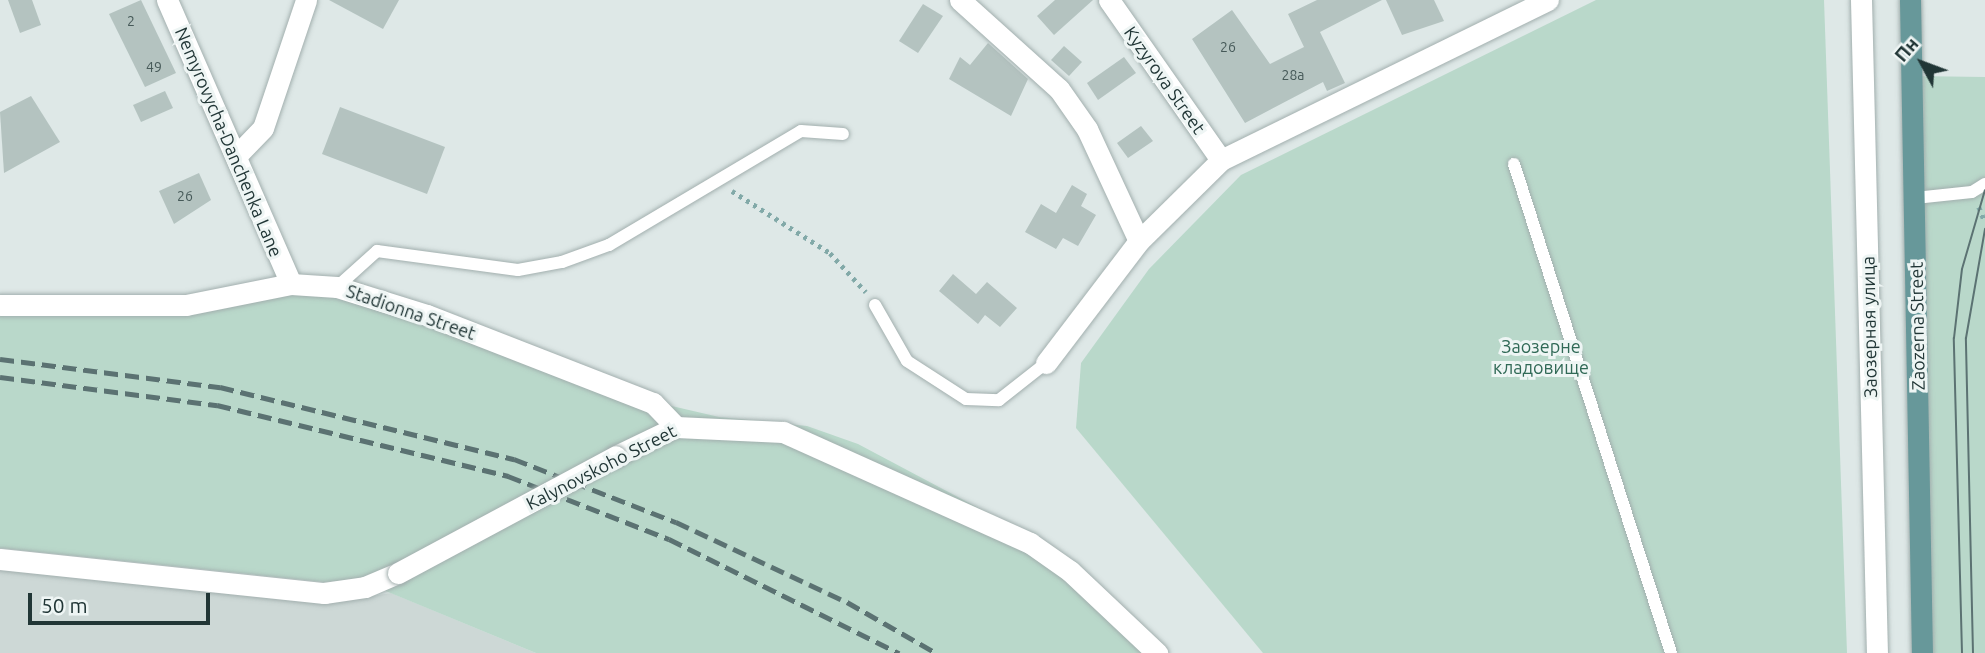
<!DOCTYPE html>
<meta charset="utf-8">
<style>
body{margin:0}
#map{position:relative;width:1985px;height:653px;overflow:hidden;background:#dee8e7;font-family:Ubuntu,sans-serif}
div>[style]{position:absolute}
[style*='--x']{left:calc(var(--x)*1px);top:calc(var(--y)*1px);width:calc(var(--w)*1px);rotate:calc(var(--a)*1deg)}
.built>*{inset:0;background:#cdd8d6}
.green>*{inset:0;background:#b9d8ca}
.building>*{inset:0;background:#b4c3c0}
.path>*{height:4.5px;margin-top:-2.25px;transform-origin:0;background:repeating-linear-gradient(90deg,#82a9a8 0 3.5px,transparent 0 8.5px)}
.roads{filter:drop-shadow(0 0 2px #a2afae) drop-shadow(0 0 2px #a2afae)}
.lane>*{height:12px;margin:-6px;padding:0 6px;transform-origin:6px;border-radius:6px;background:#fff}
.street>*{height:21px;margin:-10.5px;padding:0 10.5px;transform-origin:10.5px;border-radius:10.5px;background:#fff}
.primary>*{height:21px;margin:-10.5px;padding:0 10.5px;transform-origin:10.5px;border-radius:10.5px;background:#67989a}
.tram>*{height:2px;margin:-1px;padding:0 1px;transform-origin:1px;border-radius:1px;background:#5b7272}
.rail>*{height:5px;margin-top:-2.5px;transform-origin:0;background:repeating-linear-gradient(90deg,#5b7272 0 14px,transparent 0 21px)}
.bridges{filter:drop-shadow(0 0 2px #a2afae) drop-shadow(0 0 2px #a2afae)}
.street-bridge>*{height:21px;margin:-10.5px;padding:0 10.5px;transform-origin:10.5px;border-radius:10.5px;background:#fff}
span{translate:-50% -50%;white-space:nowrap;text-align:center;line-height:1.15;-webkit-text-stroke:6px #eef5f4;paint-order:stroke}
.number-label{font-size:14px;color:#465958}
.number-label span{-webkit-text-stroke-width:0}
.street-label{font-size:18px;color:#213636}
.park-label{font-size:18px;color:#306956}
.north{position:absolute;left:1887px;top:28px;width:70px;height:70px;-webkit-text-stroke:5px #eef5f4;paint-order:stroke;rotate:311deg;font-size:19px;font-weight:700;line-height:28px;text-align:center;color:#213636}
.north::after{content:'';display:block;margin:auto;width:24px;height:32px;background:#213636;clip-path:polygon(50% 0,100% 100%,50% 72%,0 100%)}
.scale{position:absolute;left:28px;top:593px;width:182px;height:32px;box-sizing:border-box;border:4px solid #213636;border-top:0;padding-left:9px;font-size:21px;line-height:24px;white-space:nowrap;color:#213636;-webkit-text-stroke:5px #eef5f4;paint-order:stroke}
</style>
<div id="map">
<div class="built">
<i style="clip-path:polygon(0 570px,323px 604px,391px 593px,536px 653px,0 653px)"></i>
</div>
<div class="green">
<i style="clip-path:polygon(1596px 0,1824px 0,1847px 653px,1263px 653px,1076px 428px,1081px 363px,1149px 269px,1241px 175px)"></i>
<i style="clip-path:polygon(1913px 76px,1985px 77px,1985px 653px,1924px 653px)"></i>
<i style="clip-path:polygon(286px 289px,331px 289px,633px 397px,719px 417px,807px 426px,858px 444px,1035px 538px,1163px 653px,536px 653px,359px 580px,324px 582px,0 548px,0 314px,187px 313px)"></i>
</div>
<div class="building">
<i style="clip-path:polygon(8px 0,32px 0,41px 25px,20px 33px)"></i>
<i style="clip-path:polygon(141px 0,176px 73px,145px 87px,109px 14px)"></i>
<i style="clip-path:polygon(329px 0,399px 0,383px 29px)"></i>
<i style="clip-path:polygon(1055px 0,1093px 0,1054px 35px,1037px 16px)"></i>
<i style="clip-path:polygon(1317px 0,1382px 0,1320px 32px,1345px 83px,1327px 91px,1323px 82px,1245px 123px,1192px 39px,1232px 10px,1270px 64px,1304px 47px,1288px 14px)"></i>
<i style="clip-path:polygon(1386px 0,1434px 0,1444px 21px,1402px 35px)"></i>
<i style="clip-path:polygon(923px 4px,943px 16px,918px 53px,899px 41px)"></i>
<i style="clip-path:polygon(988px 43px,1028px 79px,1011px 116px,949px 79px,960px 57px,970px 65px)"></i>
<i style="clip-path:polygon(1064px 46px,1082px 62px,1069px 76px,1051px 60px)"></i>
<i style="clip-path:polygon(1124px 57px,1136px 73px,1098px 100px,1087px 83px)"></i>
<i style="clip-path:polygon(165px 91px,173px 108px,141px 122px,133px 105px)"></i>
<i style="clip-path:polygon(31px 96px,60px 142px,4px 173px,0 112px)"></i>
<i style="clip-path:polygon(340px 107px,445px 147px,427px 194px,322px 154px)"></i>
<i style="clip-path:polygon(1141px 126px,1153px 141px,1128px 158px,1117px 143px)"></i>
<i style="clip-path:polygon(199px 173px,211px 200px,174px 224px,159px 191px)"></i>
<i style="clip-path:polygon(1072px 185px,1087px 194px,1081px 206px,1096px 215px,1078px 246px,1063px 238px,1056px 249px,1025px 232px,1041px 204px,1056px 213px)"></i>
<i style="clip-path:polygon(953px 274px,976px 294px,987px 282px,1017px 308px,1000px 327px,985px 315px,978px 324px,939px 291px)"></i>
</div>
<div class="path">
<i style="--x:732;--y:191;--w:116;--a:32.3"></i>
<i style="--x:830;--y:253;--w:53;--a:47.3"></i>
<i style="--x:1979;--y:207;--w:16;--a:68"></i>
</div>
<div class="roads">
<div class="lane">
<i style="--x:1514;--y:164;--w:514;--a:72.2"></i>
<i style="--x:1915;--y:198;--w:57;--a:-6"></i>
<i style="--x:1972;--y:192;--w:15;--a:-32"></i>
<i style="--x:337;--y:287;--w:54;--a:-42"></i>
<i style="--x:377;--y:251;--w:142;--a:7.7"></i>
<i style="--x:518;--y:270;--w:45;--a:-10.3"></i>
<i style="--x:562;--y:262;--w:50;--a:-19.9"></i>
<i style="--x:609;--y:245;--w:223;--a:-30.7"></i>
<i style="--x:801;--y:131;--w:42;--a:4.1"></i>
<i style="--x:875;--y:305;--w:64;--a:60.3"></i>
<i style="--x:907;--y:361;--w:70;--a:32.8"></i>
<i style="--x:966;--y:399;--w:33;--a:2"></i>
<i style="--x:999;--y:400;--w:60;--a:-38.2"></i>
</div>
<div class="street">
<i style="--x:167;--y:0;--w:310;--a:66.4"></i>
<i style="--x:960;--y:0;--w:133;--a:42"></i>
<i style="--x:1059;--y:89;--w:49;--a:55"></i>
<i style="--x:1087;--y:129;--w:123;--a:65.1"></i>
<i style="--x:1109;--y:0;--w:195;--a:55"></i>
<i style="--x:1861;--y:0;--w:653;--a:88.6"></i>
<i style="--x:237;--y:155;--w:37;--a:-46"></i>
<i style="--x:263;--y:128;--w:135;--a:-71.4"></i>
<i style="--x:0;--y:305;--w:186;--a:0"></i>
<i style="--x:186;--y:305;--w:107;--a:-11.3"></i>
<i style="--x:291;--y:284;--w:46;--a:3.7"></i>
<i style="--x:337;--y:287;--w:94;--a:17.3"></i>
<i style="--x:427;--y:315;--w:243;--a:21.3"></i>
<i style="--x:653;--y:403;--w:33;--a:46"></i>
<i style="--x:1046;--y:363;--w:153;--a:-52.7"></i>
<i style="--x:1139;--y:241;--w:115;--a:-44.6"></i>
<i style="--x:1221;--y:160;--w:364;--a:-26.1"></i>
<i style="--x:616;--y:456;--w:67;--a:-25.8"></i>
<i style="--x:676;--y:427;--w:107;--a:2.7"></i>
<i style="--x:783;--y:432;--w:271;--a:24.2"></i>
<i style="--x:1030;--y:543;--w:49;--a:35"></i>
<i style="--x:1070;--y:571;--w:120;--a:43.3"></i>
<i style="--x:0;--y:559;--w:326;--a:6"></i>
<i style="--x:324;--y:593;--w:41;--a:-8.3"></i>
<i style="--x:365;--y:587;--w:36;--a:-23"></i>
</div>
<div class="primary">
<i style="--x:1910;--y:0;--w:653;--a:88.95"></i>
</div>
</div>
<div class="tram">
<i style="--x:1962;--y:653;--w:315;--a:-91.5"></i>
<i style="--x:1954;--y:338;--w:69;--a:-83.4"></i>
<i style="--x:1962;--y:269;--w:82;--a:-73.8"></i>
<i style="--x:1973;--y:653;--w:315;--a:-91.3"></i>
<i style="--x:1966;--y:338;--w:111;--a:-80.1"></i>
</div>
<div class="rail">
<i style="--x:0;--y:359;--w:222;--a:7.3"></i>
<i style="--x:220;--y:387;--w:303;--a:13.8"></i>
<i style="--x:514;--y:459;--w:174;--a:21.3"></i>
<i style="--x:676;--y:522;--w:189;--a:25.1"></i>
<i style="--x:847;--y:602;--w:103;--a:29.8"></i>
<i style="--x:0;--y:377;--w:219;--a:7.4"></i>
<i style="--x:217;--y:405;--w:300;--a:13.7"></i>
<i style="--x:508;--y:476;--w:173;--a:21.4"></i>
<i style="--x:669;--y:539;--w:257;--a:26.4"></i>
</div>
<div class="bridges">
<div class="street-bridge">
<i style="--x:398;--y:573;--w:247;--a:-28.2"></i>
</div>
</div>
<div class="number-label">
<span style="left:131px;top:21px">2</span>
<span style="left:1228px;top:47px">26</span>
<span style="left:154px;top:67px">49</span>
<span style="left:1293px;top:75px">28а</span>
<span style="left:185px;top:196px">26</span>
</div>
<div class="street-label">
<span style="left:1165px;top:80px;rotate:55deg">Kyzyrova Street</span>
<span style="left:229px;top:142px;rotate:67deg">Nemyrovycha-Danchenka Lane</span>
<span style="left:411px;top:312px;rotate:19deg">Stadionna Street</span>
<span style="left:1917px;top:326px;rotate:-91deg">Zaozerna Street</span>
<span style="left:1869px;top:327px;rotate:-91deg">Заозерная улица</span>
<span style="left:601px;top:467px;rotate:-27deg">Kalynovskoho Street</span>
</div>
<div class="park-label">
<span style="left:1541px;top:357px">Заозерне<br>кладовище</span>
</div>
<div class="north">Пн</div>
<div class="scale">50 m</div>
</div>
